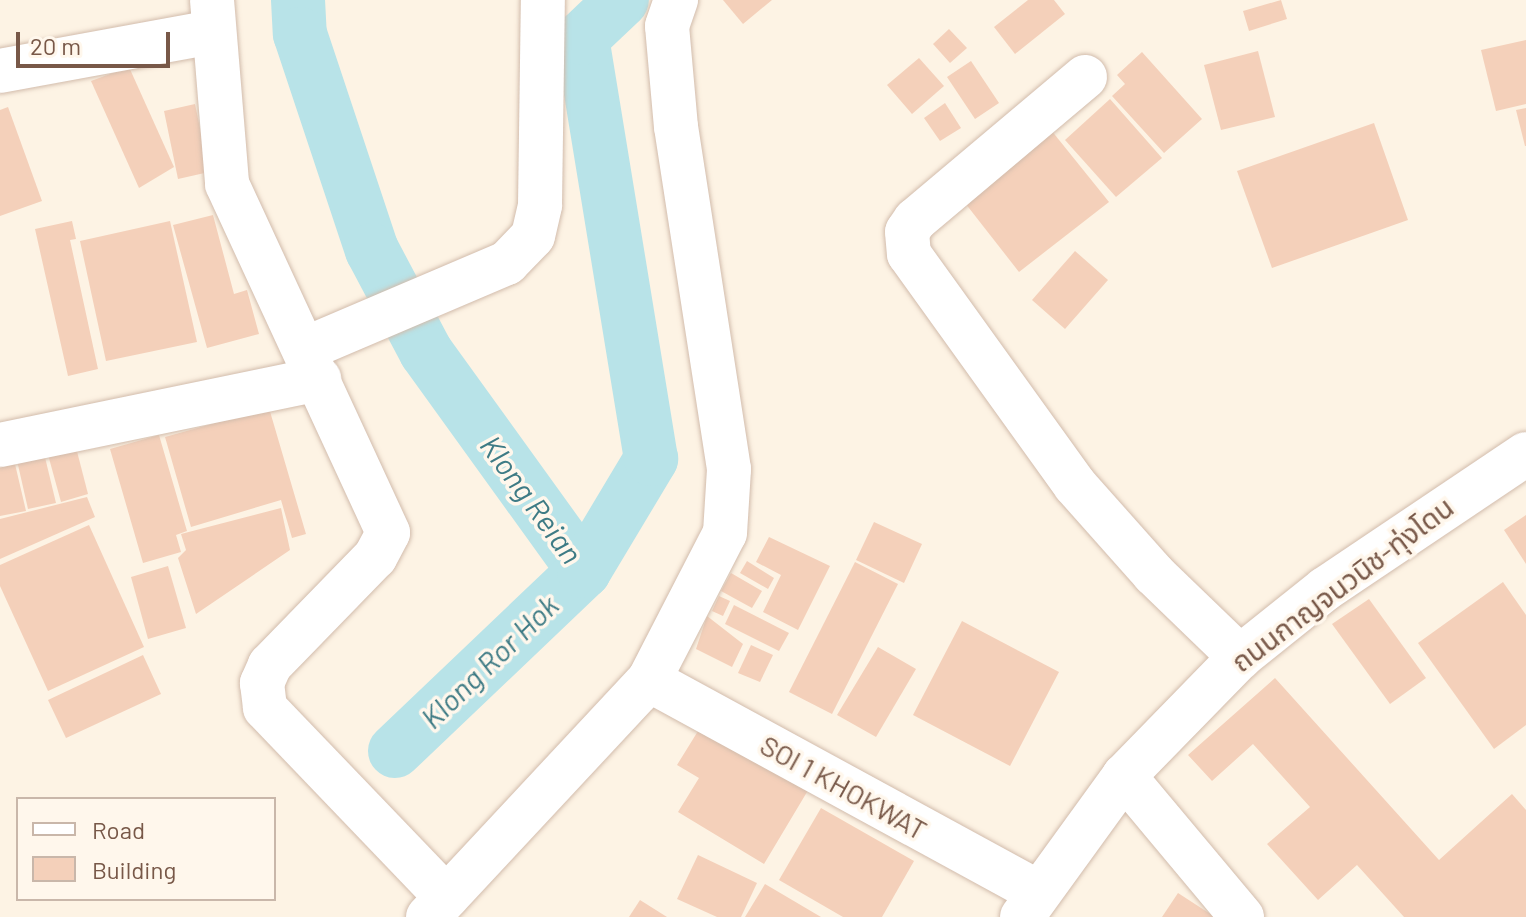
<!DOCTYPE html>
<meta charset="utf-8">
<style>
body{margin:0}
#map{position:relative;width:1526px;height:917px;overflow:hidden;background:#fdf3e4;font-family:Barlow,"Noto Sans Thai",sans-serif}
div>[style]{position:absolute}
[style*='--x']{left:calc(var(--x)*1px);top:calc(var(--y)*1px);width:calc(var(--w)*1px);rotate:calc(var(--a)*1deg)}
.canal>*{height:54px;margin:-27px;padding:0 27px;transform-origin:27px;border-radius:27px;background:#b8e3e8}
.building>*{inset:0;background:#f4d0ba}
.roads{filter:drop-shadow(0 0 2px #d2bcac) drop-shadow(0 0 2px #d2bcac)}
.street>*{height:44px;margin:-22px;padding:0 22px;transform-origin:22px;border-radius:22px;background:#fff}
.secondary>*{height:44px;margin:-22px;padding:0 22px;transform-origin:22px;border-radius:22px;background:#fff}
span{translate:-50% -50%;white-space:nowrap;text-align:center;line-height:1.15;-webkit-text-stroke:7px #fff7ec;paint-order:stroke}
.street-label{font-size:28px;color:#785848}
.water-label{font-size:30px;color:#3e7b85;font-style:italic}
.legend{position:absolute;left:16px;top:797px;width:260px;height:104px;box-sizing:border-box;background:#fff7ec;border:2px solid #c9b7aa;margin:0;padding:10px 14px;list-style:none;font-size:24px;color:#785848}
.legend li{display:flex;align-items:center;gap:16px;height:40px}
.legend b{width:40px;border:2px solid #c9b7aa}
.scale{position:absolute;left:16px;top:32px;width:154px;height:36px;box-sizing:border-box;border:4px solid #785848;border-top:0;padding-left:10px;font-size:24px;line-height:28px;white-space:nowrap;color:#785848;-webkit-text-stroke:6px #fff7ec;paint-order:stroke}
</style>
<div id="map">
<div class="canal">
<i style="--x:298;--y:0;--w:34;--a:87"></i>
<i style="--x:300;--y:34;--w:228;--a:71.6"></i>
<i style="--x:372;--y:250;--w:115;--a:62.1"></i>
<i style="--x:426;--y:352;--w:270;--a:54.2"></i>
<i style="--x:395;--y:751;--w:261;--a:-43.6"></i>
<i style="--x:584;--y:571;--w:131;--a:-59.1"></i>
<i style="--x:651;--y:459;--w:427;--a:-99.3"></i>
<i style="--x:582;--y:38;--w:55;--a:-43.5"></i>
</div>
<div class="building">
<i style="clip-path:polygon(723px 0,772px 0,743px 24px)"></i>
<i style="clip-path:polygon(1028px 0,1054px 0,1065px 14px,1015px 54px,994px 27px)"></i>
<i style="clip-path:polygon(1281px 0,1287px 19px,1249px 31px,1243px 11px)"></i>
<i style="clip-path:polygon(949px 29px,967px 48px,950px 63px,933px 44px)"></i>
<i style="clip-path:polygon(1526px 40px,1526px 104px,1496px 111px,1481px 50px)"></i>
<i style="clip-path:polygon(1258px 51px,1275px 117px,1221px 130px,1204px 65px)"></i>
<i style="clip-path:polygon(1142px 52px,1202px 119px,1164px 153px,1112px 96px,1125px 84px,1117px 75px)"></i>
<i style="clip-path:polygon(919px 58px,944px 86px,912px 114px,887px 85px)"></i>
<i style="clip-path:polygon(971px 61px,999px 103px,975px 119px,947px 77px)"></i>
<i style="clip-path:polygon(129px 67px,174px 167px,139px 188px,91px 81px)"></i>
<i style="clip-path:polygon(1110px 99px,1162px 158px,1116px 197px,1065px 140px)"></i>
<i style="clip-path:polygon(945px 103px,961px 128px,940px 141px,924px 118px)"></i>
<i style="clip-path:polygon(195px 104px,209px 172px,178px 179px,164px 111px)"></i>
<i style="clip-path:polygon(8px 107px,42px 201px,0 216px,0 110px)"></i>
<i style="clip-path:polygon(1526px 108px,1526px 146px,1525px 146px,1516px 110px)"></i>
<i style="clip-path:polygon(1374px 123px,1408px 220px,1272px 268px,1237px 171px)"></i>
<i style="clip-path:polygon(1047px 125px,1109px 202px,1019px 272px,958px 194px)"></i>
<i style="clip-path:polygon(213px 215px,234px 294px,247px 290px,259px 334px,207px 348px,173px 225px)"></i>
<i style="clip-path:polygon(72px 221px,76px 239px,70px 240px,98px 369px,68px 376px,35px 229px)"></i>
<i style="clip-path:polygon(170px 221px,197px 342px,106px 361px,80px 241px)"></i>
<i style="clip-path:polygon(1075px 251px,1108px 280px,1065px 329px,1032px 300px)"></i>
<i style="clip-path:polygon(269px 408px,306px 534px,292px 538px,281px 500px,191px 527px,165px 437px)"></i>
<i style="clip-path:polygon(72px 432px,88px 494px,61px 502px,44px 440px)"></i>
<i style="clip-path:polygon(159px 435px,187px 531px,176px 535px,181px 552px,143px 563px,110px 449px)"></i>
<i style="clip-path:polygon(11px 447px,26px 511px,0 516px,0 450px)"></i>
<i style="clip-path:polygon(43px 449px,56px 503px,28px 509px,16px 456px)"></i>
<i style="clip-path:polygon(87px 497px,95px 517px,0 559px,0 519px)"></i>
<i style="clip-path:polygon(281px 508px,290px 550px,196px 614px,178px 558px,186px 550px,181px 534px)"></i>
<i style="clip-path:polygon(1526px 515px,1526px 564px,1504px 530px)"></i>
<i style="clip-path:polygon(874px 522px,922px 544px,904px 583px,856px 560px)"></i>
<i style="clip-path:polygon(89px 525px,144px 647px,48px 691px,0 586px,0 565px)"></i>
<i style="clip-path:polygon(769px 537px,830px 566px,798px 630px,763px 612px,781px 575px,756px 562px)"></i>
<i style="clip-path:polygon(747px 561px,774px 578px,768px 589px,740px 573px)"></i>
<i style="clip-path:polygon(855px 562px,898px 584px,832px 714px,789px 692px)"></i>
<i style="clip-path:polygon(168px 566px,186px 628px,148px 639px,131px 577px)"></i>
<i style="clip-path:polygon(731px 573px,762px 591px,752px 608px,721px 591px)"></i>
<i style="clip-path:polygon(1503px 582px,1526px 615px,1526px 725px,1494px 749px,1418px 643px)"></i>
<i style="clip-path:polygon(719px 596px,730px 601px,723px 616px,712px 611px)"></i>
<i style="clip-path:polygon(1369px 599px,1426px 678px,1390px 704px,1332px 624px)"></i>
<i style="clip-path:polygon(734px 605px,789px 633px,779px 651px,725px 624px)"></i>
<i style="clip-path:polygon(707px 616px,743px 644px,732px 667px,696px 649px)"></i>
<i style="clip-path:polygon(962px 621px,1059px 672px,1010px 766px,913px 715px)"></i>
<i style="clip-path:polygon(751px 645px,773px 655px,760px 682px,738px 673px)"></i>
<i style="clip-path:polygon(878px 647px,916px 669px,876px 737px,837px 715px)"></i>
<i style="clip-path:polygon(143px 655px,161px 694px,66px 738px,48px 700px)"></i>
<i style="clip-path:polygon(1275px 678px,1439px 860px,1512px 794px,1526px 810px,1526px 917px,1404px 917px,1357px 865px,1318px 900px,1267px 844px,1310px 807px,1253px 744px,1212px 781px,1188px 755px)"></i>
<i style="clip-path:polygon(703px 723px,810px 787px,764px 864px,678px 812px,699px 778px,677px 765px)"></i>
<i style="clip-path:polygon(821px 808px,914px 861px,882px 917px,843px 917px,779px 880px)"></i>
<i style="clip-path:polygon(698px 855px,757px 883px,741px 917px,717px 917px,677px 899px)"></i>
<i style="clip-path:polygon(765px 884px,821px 917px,745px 917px)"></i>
<i style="clip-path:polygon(1178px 893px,1215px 917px,1162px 917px)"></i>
<i style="clip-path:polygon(640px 900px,667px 917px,629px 917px)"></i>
</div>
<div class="roads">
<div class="street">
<i style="--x:212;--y:0;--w:185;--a:85.3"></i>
<i style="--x:227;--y:184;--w:384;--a:65.2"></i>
<i style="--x:388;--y:533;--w:27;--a:118"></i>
<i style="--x:375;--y:557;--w:151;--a:134.2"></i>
<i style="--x:270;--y:665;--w:20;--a:114"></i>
<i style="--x:262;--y:683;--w:25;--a:83"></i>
<i style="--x:265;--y:708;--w:262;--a:46.2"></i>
<i style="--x:0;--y:71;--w:217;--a:-10.4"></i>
<i style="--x:1085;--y:77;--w:222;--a:139.9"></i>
<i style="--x:915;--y:220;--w:14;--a:124"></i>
<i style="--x:907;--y:232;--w:22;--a:85"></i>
<i style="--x:909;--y:254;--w:284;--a:54.3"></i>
<i style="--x:1075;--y:485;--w:119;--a:48.4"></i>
<i style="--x:1154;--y:574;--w:120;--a:44"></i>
<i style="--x:305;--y:349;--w:220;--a:-23.1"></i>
<i style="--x:507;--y:263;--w:37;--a:-46"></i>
<i style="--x:533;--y:236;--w:32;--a:-77"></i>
<i style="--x:540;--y:205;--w:205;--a:-89.2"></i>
<i style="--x:0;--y:445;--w:326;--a:-11.7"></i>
<i style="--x:649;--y:680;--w:444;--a:28.6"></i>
<i style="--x:1124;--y:776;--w:184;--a:50.1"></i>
<i style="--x:428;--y:917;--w:324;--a:-47"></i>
<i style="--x:649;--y:680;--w:165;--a:-62.7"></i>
<i style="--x:725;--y:533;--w:64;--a:-86.4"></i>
<i style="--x:729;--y:469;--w:346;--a:-98.8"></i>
<i style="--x:676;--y:127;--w:101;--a:-95.1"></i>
<i style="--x:667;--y:26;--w:28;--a:-71"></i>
</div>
<div class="secondary">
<i style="--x:1022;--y:917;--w:174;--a:-54.1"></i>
<i style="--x:1124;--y:776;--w:166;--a:-45.7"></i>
<i style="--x:1240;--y:657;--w:109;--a:-38.7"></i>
<i style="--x:1325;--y:589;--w:242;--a:-33.9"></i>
</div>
</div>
<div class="street-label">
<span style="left:1342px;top:584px;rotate:-37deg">ถนนกาญจนวนิช-ทุ่งโดน</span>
<span style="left:844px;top:787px;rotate:29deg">SOI 1 KHOKWAT</span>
</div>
<div class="water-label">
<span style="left:532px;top:499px;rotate:54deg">Klong Reian</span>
<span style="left:489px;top:661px;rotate:-44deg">Klong Ror Hok</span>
</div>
<ul class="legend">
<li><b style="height:10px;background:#fff"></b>Road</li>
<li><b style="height:22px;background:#f4d0ba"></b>Building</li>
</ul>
<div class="scale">20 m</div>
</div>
